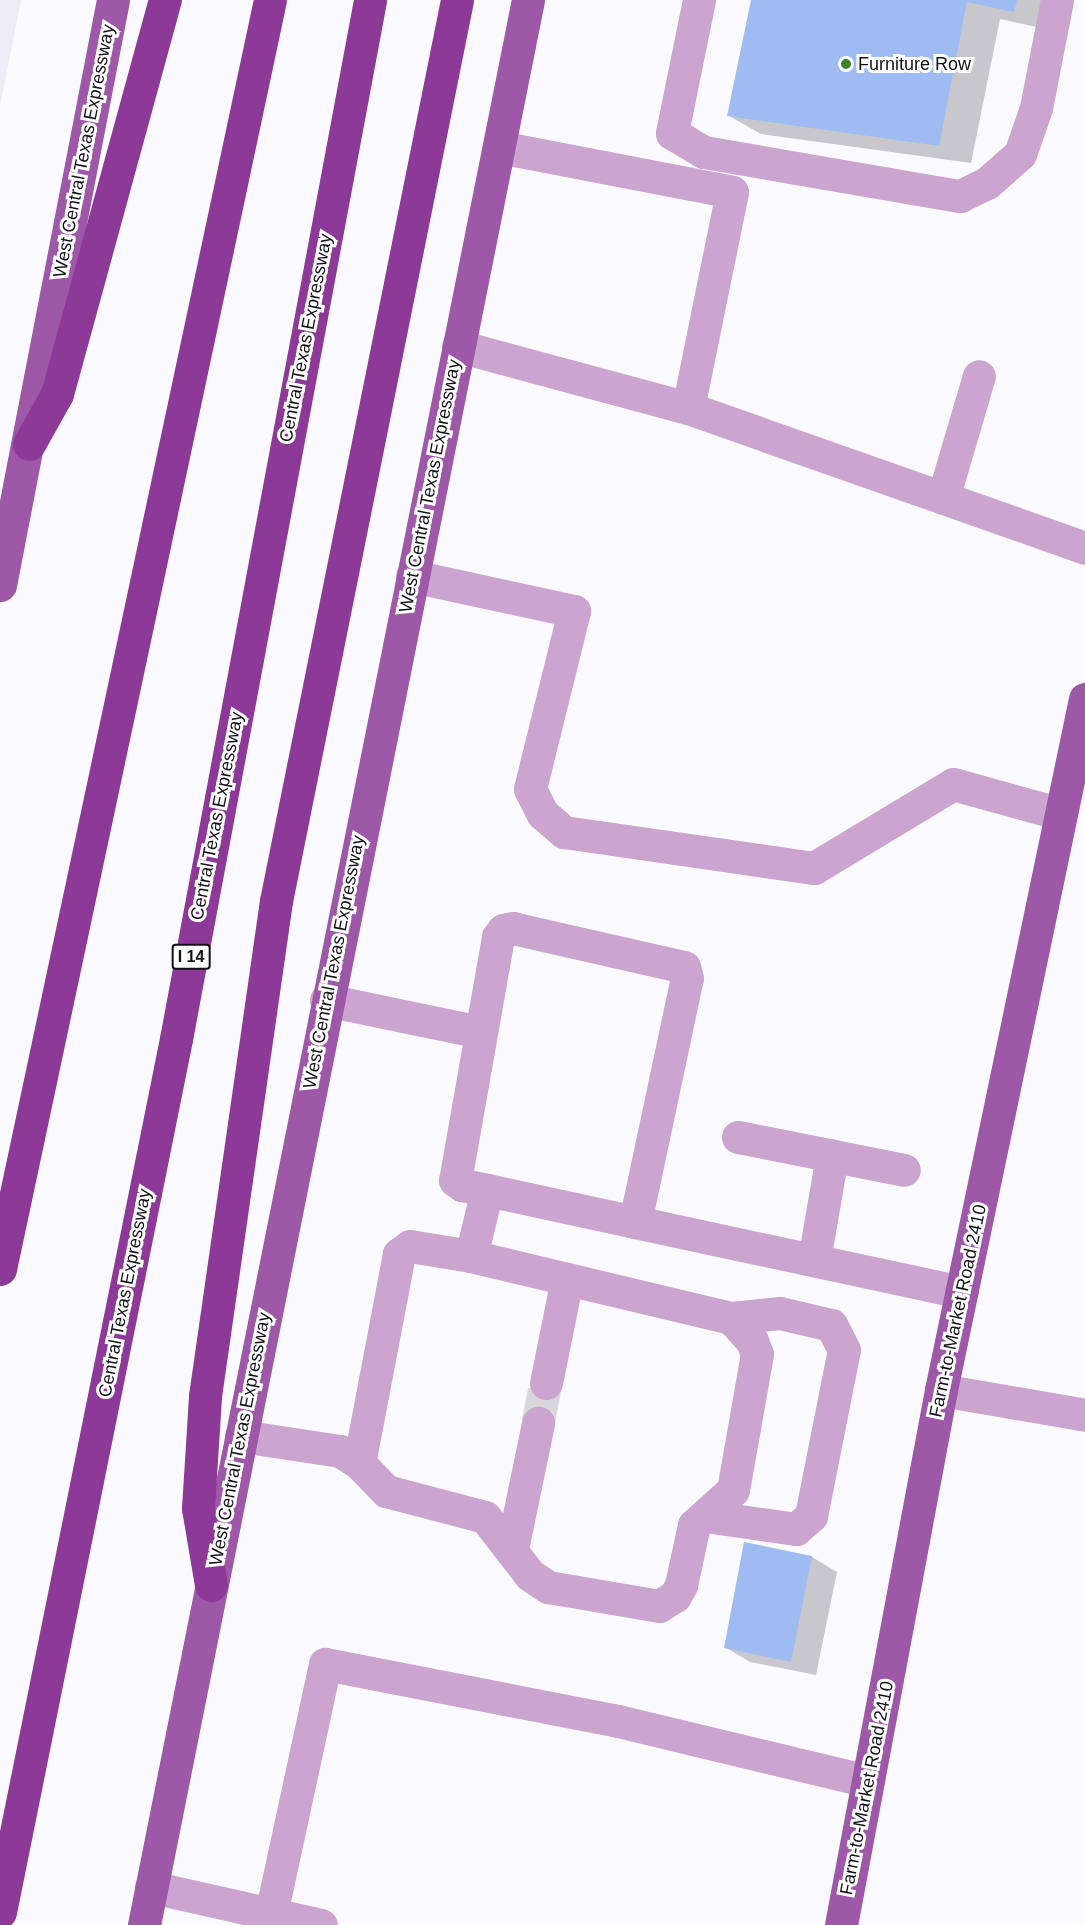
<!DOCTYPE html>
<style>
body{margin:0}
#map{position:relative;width:1085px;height:1925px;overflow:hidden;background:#fbfbff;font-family:Arial,sans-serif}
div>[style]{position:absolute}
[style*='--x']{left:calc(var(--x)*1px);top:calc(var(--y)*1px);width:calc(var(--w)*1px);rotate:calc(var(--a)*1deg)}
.built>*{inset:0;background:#eeecf6}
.shadow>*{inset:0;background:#0003}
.building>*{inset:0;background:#9ebcf2}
.minor-tunnel>*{height:33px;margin-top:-16.5px;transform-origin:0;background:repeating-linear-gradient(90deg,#d8d8dc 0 33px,transparent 0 49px)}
.minor>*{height:33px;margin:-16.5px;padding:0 16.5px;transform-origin:16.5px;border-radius:16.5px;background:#cba4d0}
.major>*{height:33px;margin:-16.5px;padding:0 16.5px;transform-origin:16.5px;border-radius:16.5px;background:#9e58a8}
.highway>*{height:33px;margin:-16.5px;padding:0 16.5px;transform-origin:16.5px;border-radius:16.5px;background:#8d3998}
.dots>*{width:16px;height:16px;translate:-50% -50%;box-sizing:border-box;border:3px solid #fff;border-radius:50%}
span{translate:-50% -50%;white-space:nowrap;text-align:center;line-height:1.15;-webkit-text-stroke:6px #fff;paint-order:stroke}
.shield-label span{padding:2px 4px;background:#fff;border:2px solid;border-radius:4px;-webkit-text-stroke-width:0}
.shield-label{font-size:16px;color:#111016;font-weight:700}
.poi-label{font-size:18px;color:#111016}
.left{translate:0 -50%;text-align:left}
.street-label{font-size:18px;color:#111016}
</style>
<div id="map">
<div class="built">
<i style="clip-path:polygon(0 0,21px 0,0 106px)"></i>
</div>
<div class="shadow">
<i style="clip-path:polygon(752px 0,1053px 0,1046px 29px,1000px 19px,971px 163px,761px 134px,729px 116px)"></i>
<i style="clip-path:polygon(812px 1557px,837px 1572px,816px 1675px,750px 1662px,725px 1647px)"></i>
</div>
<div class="building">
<i style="clip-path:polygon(751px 0,1017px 0,1014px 12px,967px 2px,939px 146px,727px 116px)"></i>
<i style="clip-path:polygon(744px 1542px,812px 1556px,791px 1662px,724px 1648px)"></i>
</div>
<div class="minor-tunnel">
<i style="--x:538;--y:1423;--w:41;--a:-78.7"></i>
</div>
<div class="minor">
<i style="--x:699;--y:0;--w:136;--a:101.5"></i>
<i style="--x:672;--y:133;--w:37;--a:31"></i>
<i style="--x:704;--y:152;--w:260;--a:9.8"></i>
<i style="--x:960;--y:196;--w:30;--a:-26"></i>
<i style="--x:987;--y:183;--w:44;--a:-41.3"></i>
<i style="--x:1020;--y:154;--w:49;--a:-70.8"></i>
<i style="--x:1036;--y:108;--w:110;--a:-79"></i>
<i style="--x:499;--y:147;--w:237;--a:10.9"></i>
<i style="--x:732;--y:192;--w:220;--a:101.5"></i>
<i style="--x:458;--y:346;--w:238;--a:15.1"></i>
<i style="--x:688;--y:408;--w:421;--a:19.4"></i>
<i style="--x:943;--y:498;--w:127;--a:-73.6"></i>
<i style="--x:412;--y:576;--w:166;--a:12.2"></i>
<i style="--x:574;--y:611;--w:183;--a:103.9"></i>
<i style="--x:530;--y:789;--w:28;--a:63"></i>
<i style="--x:543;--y:814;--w:28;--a:41"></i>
<i style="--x:564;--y:832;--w:253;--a:8.2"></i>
<i style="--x:814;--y:868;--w:162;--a:-31.1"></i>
<i style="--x:953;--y:784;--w:112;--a:15.5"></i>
<i style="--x:326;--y:1000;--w:157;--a:11.7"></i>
<i style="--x:738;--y:1137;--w:169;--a:11.2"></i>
<i style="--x:635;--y:1222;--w:249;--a:-78"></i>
<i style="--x:687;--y:978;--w:11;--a:-105"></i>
<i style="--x:684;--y:967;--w:175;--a:-167.2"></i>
<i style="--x:513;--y:928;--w:10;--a:169"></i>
<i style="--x:503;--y:930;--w:9;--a:126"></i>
<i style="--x:498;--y:937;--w:247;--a:100"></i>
<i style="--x:455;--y:1180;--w:9;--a:36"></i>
<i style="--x:462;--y:1185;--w:25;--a:11"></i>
<i style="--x:487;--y:1190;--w:151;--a:12.2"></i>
<i style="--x:635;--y:1222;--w:334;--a:12.1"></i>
<i style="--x:471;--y:1256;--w:68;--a:-76.4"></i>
<i style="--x:814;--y:1260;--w:106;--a:-80.2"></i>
<i style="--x:546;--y:1383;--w:106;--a:-78.6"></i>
<i style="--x:941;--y:1390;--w:146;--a:9.8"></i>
<i style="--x:241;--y:1436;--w:100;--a:8.6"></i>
<i style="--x:340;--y:1451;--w:22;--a:32"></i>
<i style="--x:359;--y:1463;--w:39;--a:46"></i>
<i style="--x:386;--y:1491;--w:102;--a:14.7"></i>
<i style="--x:485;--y:1517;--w:73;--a:52.2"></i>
<i style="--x:530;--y:1575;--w:22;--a:34"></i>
<i style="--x:548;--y:1587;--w:113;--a:9.7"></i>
<i style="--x:659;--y:1606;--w:19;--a:-32"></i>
<i style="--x:675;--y:1596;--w:13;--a:-61"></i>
<i style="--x:681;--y:1585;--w:61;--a:-77.8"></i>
<i style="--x:694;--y:1525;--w:52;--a:-41.9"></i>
<i style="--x:733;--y:1490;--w:138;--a:-80"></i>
<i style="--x:757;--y:1354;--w:14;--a:-111"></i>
<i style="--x:752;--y:1341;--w:31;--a:-132"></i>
<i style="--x:731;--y:1318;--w:267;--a:-166.6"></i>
<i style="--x:471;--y:1256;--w:62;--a:-170.7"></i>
<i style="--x:410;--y:1246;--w:14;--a:144"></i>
<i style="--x:399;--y:1254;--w:213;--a:100.8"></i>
<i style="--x:705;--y:1516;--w:92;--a:8.1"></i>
<i style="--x:796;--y:1529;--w:20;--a:-41"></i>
<i style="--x:811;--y:1516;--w:169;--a:-78.8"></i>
<i style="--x:844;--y:1350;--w:28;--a:-117"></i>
<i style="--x:831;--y:1325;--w:52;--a:-166.8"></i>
<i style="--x:780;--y:1313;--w:49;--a:174.2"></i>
<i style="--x:512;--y:1549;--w:129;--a:-78.3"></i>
<i style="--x:151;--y:1887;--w:174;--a:12.6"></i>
<i style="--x:271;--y:1914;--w:256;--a:-77.8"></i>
<i style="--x:325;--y:1664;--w:298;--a:11"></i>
<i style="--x:618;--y:1721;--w:257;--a:13.5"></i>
</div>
<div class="major">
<i style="--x:0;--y:585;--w:596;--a:-79.07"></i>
<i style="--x:144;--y:1925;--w:1963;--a:-78.72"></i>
<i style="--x:841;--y:1925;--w:544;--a:-79.41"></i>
<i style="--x:941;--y:1390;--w:706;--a:-78.23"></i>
</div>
<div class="highway">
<i style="--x:29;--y:444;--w:57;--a:-60.8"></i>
<i style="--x:57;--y:394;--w:409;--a:-74.7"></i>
<i style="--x:0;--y:1269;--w:1297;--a:-77.99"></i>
<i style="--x:211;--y:1585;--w:78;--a:-99.6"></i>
<i style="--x:198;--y:1508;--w:112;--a:-86.4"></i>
<i style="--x:205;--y:1396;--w:500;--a:-81.84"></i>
<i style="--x:276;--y:901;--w:919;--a:-78.64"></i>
<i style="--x:0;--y:1912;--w:891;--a:-78.6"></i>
<i style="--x:176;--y:1039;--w:1057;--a:-79.42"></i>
</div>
<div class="dots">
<i style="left:846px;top:64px;background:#39842b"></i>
</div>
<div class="shield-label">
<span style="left:191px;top:957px">I 14</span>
</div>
<div class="poi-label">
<span class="left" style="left:858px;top:64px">Furniture Row</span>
</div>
<div class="street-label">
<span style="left:84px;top:151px;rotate:-79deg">West Central Texas Expressway</span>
<span style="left:306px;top:338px;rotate:-79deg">Central Texas Expressway</span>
<span style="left:430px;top:486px;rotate:-79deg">West Central Texas Expressway</span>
<span style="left:217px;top:816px;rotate:-79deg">Central Texas Expressway</span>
<span style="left:334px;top:962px;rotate:-79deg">West Central Texas Expressway</span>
<span style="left:125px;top:1293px;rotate:-79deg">Central Texas Expressway</span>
<span style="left:958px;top:1311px;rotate:-78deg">Farm-to-Market Road 2410</span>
<span style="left:240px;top:1439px;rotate:-79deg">West Central Texas Expressway</span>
<span style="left:867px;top:1788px;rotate:-79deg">Farm-to-Market Road 2410</span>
</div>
</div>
